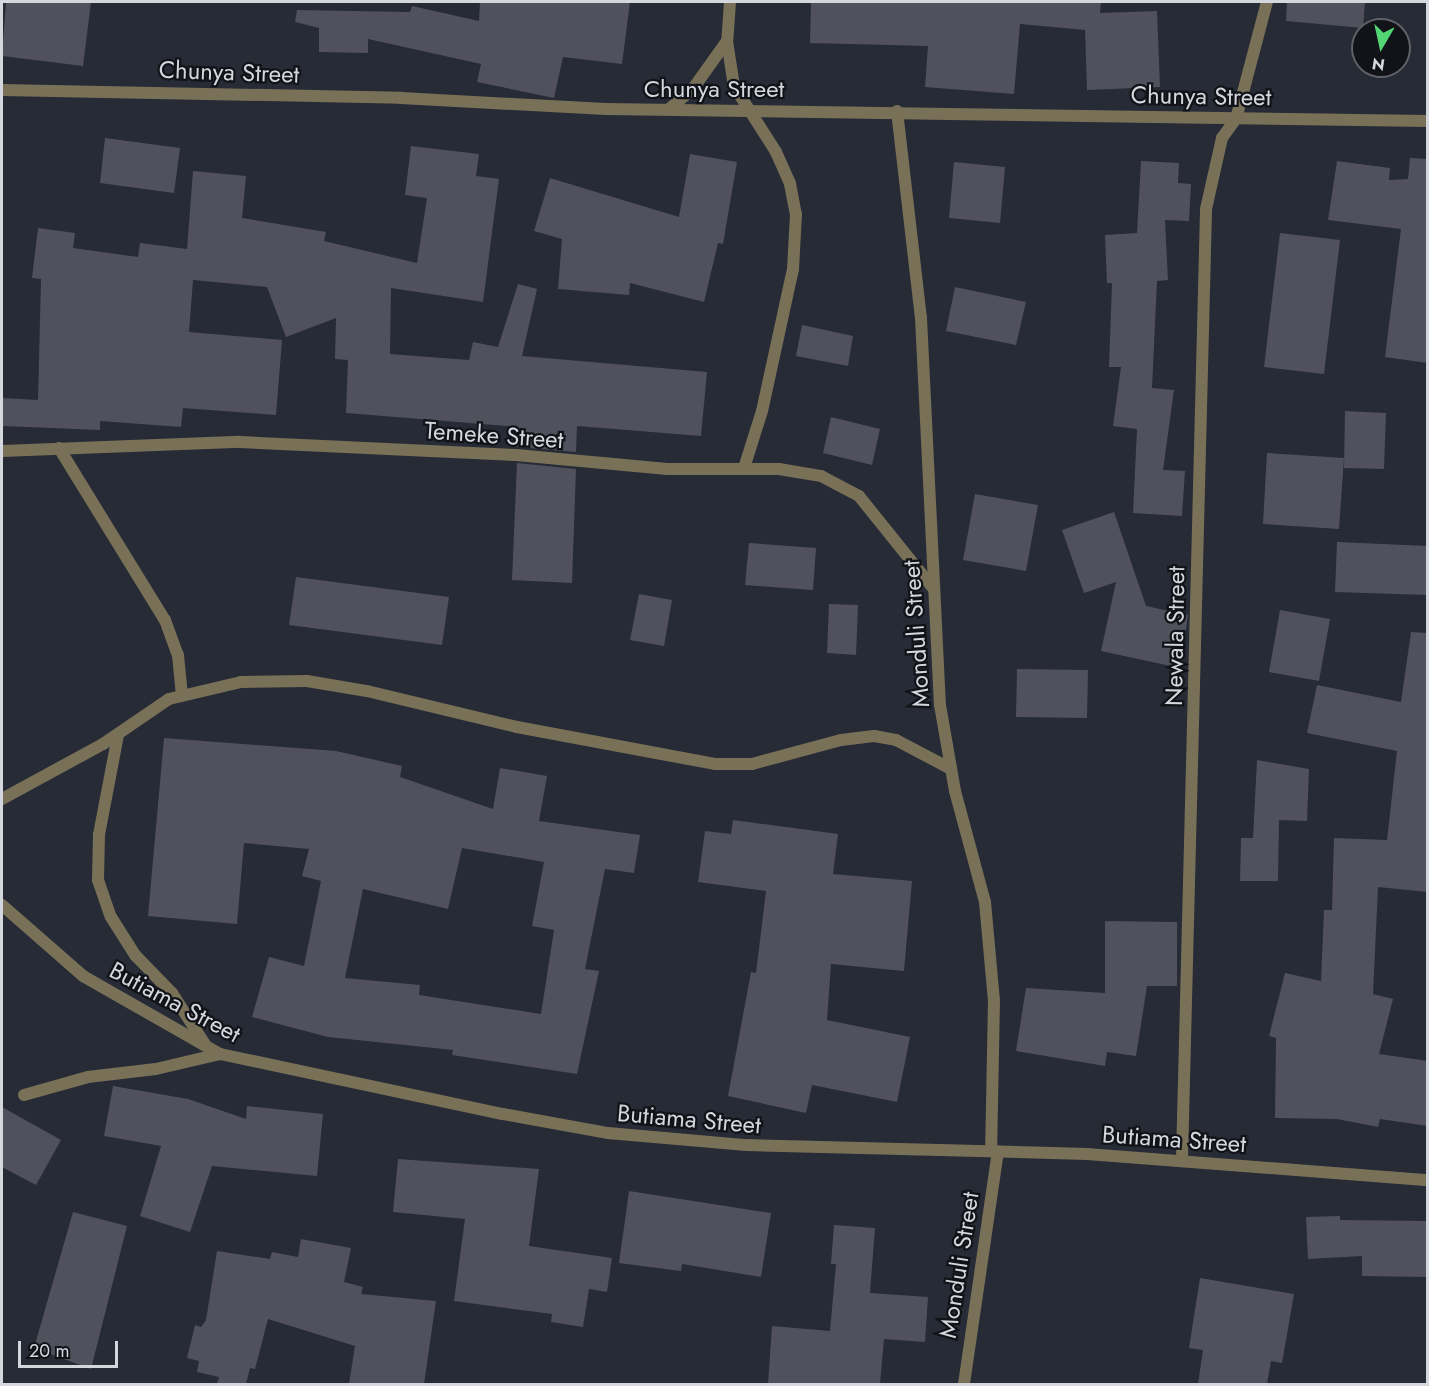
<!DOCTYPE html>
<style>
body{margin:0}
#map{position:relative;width:1429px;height:1386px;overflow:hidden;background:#262b35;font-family:Jost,sans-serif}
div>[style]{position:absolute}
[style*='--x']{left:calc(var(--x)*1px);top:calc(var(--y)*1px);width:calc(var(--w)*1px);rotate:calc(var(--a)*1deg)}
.building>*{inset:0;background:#50515d}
.minor>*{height:12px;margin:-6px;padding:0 6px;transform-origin:6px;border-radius:6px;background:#797058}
span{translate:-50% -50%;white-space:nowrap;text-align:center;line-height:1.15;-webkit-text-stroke:4.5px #111318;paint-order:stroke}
.street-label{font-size:24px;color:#d4d7de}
.frame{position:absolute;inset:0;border:3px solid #d4d7de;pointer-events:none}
.north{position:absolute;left:1351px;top:18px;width:60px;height:60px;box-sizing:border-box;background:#111318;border:2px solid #5f6167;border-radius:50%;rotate:189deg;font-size:16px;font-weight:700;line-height:24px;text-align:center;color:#d4d7de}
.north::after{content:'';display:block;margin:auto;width:21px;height:27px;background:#52d673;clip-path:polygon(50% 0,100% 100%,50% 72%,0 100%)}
.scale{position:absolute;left:18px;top:1341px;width:100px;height:27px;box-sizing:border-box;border:3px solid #d4d7de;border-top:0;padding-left:8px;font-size:18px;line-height:21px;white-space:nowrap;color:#d4d7de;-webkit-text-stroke:4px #111318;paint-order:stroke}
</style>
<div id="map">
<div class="building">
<i style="clip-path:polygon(6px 2px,91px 2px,83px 66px,2px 56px)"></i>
<i style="clip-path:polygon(480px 2px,630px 2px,622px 64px,563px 57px,554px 98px,477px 82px,481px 64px,368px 39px,368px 53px,319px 52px,319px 28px,295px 22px,297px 10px,410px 12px,412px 6px,479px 21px)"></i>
<i style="clip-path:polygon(811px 2px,1101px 2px,1100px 13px,1157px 11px,1160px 87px,1087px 90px,1085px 30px,1020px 24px,1014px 94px,925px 87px,928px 46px,810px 43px)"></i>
<i style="clip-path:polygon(1287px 2px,1365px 2px,1363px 28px,1286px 21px)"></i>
<i style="clip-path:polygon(105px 138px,180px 148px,174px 193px,100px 183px)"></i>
<i style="clip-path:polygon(411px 146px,479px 154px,476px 176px,499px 179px,483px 302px,391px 288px,390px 354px,469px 360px,473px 342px,498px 347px,518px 284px,537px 289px,522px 356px,707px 372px,701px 436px,577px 426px,576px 452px,517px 447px,518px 427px,346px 413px,348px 360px,335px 359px,336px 318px,286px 337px,267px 287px,193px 280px,189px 332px,282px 340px,276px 415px,183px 408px,181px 427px,100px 421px,100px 430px,2px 426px,2px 398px,38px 400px,41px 279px,32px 278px,38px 228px,75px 233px,73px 248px,138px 257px,140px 243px,187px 249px,193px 171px,246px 176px,242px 218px,326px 232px,324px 241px,417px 263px,427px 198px,405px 195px)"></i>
<i style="clip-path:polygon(690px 154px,737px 162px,723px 244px,718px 243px,704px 302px,630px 283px,629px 295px,558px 289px,562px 239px,534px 231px,550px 178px,679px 217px)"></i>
<i style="clip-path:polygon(1410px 158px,1428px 159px,1428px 363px,1385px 357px,1401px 229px,1328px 220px,1337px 161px,1390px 168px,1389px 180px,1408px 179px)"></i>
<i style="clip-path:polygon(1141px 161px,1179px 163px,1178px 183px,1191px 184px,1189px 221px,1165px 220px,1168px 280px,1157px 281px,1152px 388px,1174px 390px,1163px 470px,1185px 471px,1182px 516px,1133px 513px,1137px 429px,1113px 426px,1121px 367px,1109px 367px,1112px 283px,1107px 283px,1105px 235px,1137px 233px)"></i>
<i style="clip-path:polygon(954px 162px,1005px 167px,1000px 223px,949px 218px)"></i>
<i style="clip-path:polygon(1280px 233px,1340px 240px,1324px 374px,1264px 367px)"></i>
<i style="clip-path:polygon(955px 287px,1026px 302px,1016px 345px,946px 331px)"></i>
<i style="clip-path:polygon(802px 325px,853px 336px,848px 366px,796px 356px)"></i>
<i style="clip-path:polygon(1345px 411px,1386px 413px,1384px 469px,1344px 468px)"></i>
<i style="clip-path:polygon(831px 417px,880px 429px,872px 465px,823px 453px)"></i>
<i style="clip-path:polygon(1267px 453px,1344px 458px,1339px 529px,1263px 524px)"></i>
<i style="clip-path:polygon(517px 463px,576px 469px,572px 583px,512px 580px)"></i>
<i style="clip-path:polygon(975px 494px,1038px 505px,1026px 571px,963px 560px)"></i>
<i style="clip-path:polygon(1114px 512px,1146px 606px,1188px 615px,1180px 668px,1101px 651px,1116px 582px,1084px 593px,1062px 530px)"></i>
<i style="clip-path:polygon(1337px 542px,1428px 546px,1428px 595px,1335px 592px)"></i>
<i style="clip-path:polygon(749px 543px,816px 548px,813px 590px,745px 585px)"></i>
<i style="clip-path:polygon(296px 577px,449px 597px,442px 645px,289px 625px)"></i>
<i style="clip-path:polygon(639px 594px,672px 600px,664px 646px,630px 640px)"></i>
<i style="clip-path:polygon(829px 604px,858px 605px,856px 655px,827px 653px)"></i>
<i style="clip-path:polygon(1280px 610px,1330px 619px,1319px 681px,1269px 672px)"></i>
<i style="clip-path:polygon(1411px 632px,1428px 633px,1428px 892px,1378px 887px,1373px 994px,1393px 999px,1379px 1054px,1428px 1061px,1428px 1126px,1380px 1119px,1378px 1127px,1337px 1119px,1275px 1118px,1276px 1038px,1269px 1036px,1285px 973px,1321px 981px,1324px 910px,1332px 910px,1334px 838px,1387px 840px,1397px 751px,1307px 733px,1317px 685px,1401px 702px)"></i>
<i style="clip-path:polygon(1017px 669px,1088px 670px,1087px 718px,1016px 717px)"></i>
<i style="clip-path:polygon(evenodd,164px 738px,336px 751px,402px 766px,400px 777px,493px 809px,500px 768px,547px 776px,539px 821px,640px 835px,634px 873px,605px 869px,585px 969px,599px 971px,577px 1074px,452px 1055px,453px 1050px,328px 1037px,252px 1017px,269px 957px,304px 966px,321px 881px,302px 876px,309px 849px,244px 843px,237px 924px,148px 916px,164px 738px,462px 848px,544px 862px,532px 926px,554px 930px,541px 1014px,419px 995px,420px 985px,345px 978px,363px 889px,448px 909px,462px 848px)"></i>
<i style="clip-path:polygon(1257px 760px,1309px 769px,1307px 821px,1279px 820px,1278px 881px,1240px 881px,1241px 838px,1253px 838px)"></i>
<i style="clip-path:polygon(733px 820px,838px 834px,833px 874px,912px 881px,904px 971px,831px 964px,827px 1020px,910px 1037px,897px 1102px,812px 1085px,806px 1113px,728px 1096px,751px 972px,756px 973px,766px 891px,698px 882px,705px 831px,731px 834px)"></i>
<i style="clip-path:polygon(1105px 921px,1177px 922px,1177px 986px,1147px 986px,1136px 1056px,1107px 1052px,1105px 1066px,1016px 1051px,1026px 988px,1105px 993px)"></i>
<i style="clip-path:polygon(113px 1086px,188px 1099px,246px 1119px,247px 1106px,323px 1114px,317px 1176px,212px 1166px,190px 1232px,140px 1216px,161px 1146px,104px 1136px)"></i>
<i style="clip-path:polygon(2px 1107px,61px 1140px,36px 1185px,2px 1167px)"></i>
<i style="clip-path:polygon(398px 1159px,539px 1169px,529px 1246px,612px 1258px,607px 1292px,589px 1289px,583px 1327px,551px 1322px,552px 1314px,454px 1301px,465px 1219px,393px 1212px)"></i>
<i style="clip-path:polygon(629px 1191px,771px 1213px,761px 1277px,682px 1264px,681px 1271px,619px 1263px)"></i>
<i style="clip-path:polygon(73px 1212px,127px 1226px,91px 1369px,34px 1348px)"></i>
<i style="clip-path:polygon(1340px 1216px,1340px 1220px,1427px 1221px,1427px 1277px,1362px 1276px,1362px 1256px,1308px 1259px,1306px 1217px)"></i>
<i style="clip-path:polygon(834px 1225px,875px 1228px,870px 1293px,928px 1297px,925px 1342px,884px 1339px,880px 1384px,768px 1384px,772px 1326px,830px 1331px,836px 1264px,831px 1264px)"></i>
<i style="clip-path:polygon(301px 1239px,351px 1248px,344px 1282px,363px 1287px,361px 1294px,436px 1301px,424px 1384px,349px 1384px,355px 1346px,268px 1319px,255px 1369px,250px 1368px,246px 1384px,217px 1384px,219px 1377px,197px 1372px,199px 1361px,187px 1358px,195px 1325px,201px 1327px,206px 1320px,217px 1251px,270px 1259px,272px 1252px,298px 1257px)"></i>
<i style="clip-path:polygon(1200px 1278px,1294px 1294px,1282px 1363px,1271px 1361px,1267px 1384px,1198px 1384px,1203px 1350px,1189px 1348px)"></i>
</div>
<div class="minor">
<i style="--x:730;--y:2;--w:39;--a:94"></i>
<i style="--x:727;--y:41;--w:46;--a:81.2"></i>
<i style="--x:734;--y:86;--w:78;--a:57.5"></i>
<i style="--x:776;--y:152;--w:35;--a:66"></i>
<i style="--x:790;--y:184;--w:31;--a:79"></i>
<i style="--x:796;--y:214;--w:55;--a:93.1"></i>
<i style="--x:793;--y:269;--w:145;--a:102.3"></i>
<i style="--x:762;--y:411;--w:60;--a:107.5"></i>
<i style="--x:2;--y:90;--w:399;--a:1.1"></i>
<i style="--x:401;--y:98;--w:205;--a:3.1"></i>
<i style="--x:606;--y:109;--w:822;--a:0.84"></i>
<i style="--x:669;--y:109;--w:30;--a:-40"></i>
<i style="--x:692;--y:90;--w:60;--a:-54.5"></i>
<i style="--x:897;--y:111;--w:208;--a:83.4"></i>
<i style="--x:921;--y:318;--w:387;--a:87.2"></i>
<i style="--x:940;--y:705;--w:87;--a:80.1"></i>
<i style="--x:955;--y:791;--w:115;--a:74.9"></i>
<i style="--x:985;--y:902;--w:98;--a:84.8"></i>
<i style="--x:994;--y:1000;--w:151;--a:91.1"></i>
<i style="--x:59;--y:448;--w:202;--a:58.4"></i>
<i style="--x:165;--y:620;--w:37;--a:70"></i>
<i style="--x:178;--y:655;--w:41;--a:84.4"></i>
<i style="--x:2;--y:451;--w:238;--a:-2.2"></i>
<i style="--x:240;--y:442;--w:276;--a:2.7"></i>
<i style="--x:516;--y:455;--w:152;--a:5.3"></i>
<i style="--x:667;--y:469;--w:112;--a:0"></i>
<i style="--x:779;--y:469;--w:43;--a:9.5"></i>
<i style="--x:821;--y:476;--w:43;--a:27.8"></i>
<i style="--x:859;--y:496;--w:118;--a:51.2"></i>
<i style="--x:118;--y:735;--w:102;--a:100.8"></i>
<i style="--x:99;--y:835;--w:45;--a:91.3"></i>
<i style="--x:98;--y:880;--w:39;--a:71"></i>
<i style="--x:111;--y:917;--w:45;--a:57.7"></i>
<i style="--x:135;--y:955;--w:53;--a:45.8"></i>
<i style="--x:172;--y:993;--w:63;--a:57.3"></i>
<i style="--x:2;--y:799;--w:115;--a:-28.6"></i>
<i style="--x:103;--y:744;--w:80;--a:-34.3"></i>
<i style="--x:169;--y:699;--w:74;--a:-13.3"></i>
<i style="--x:241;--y:682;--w:66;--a:-0.9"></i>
<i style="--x:307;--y:681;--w:61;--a:9.5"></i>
<i style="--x:367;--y:691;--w:154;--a:13.5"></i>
<i style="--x:517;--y:727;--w:201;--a:10.6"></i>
<i style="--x:715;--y:764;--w:37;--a:0"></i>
<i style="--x:752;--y:764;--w:92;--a:-15.1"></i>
<i style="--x:841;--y:740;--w:33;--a:-7"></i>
<i style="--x:874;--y:736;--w:22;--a:10"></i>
<i style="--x:896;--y:740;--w:62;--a:27.8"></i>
<i style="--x:2;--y:905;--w:108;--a:41.2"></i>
<i style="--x:83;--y:976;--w:158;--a:29.7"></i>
<i style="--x:220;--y:1054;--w:289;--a:12"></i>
<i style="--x:503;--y:1114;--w:107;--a:10.3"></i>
<i style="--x:608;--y:1133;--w:139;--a:5"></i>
<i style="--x:746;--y:1145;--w:341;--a:1.5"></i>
<i style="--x:1087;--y:1154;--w:342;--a:4.4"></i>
<i style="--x:24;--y:1095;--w:66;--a:-15.7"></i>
<i style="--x:88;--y:1077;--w:68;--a:-6.7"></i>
<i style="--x:156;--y:1069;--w:66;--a:-13.2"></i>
<i style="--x:1182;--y:1159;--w:950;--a:-88.55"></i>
<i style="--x:1206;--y:209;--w:73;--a:-77.3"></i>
<i style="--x:1222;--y:138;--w:24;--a:-54"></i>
<i style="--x:1236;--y:119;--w:121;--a:-75.2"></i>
<i style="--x:964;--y:1384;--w:235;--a:-81.7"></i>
</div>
<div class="street-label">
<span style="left:229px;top:72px;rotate:2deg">Chunya Street</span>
<span style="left:714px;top:89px">Chunya Street</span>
<span style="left:1201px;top:96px;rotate:1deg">Chunya Street</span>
<span style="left:494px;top:435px;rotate:4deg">Temeke Street</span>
<span style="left:916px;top:634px;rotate:-94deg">Monduli Street</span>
<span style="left:1175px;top:636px;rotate:-89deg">Newala Street</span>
<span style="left:175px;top:1002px;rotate:28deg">Butiama Street</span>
<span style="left:689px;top:1119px;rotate:5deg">Butiama Street</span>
<span style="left:1174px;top:1139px;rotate:4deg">Butiama Street</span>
<span style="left:959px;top:1265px;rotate:-81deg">Monduli Street</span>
</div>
<div class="frame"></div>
<div class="north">N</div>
<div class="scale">20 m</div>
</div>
